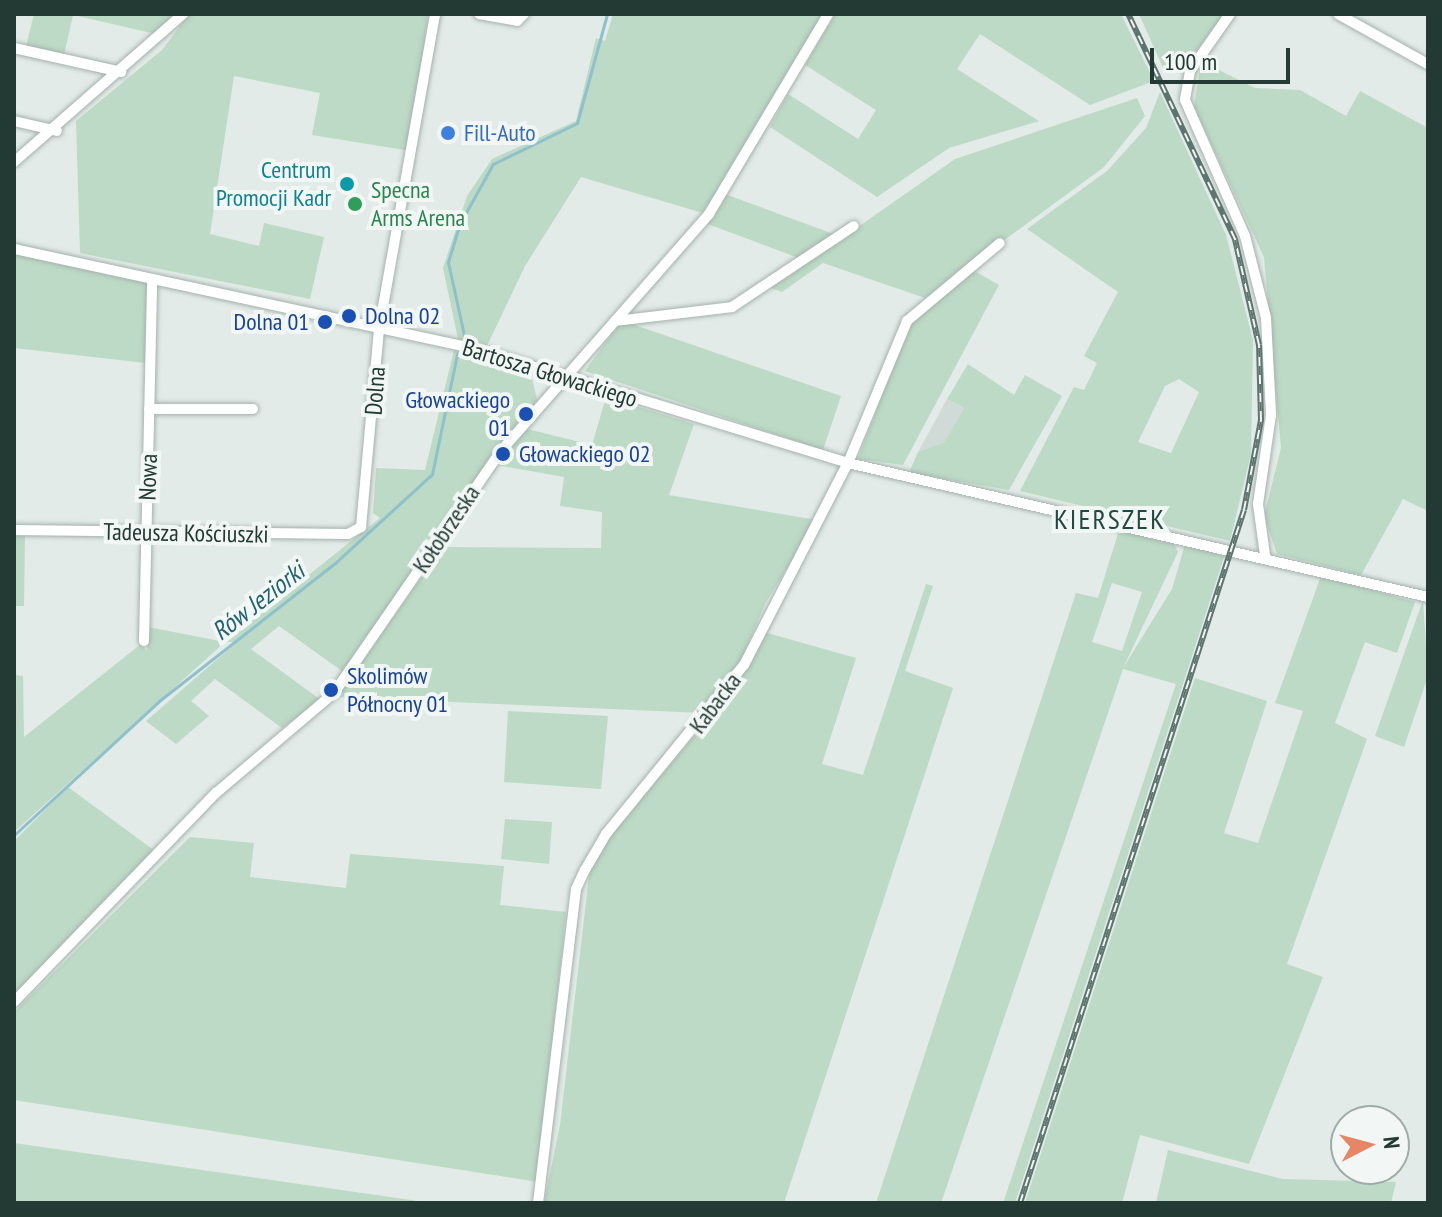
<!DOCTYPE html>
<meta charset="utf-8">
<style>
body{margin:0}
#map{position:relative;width:1442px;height:1217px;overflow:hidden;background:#e2ebe7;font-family:"PT Sans Narrow",sans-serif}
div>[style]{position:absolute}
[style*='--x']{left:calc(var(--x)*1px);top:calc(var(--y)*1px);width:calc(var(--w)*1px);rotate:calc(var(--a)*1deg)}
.built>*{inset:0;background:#d0dad6}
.green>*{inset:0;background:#bcdac5}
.stream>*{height:3px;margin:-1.5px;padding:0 1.5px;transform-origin:1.5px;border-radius:1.5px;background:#8ec1cb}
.roads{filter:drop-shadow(0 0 2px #a5b2ae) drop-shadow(0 0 2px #a5b2ae)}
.street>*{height:10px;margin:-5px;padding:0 5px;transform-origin:5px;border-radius:5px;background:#fff}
.rail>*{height:6px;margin-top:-3px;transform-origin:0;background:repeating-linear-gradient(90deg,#f2f7f5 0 9px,#5e756f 0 18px);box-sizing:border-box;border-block:2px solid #5e756f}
.dots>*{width:22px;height:22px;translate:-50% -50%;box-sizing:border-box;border:4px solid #f2f7f5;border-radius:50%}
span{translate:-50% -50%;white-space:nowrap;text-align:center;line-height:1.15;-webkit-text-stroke:8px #f2f7f5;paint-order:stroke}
.shop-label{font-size:24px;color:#366cbe}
.left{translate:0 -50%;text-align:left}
.culture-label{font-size:24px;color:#0d838f}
.right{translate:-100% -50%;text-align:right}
.leisure-label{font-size:24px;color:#27864d}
.transit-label{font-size:24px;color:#164399}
.street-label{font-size:24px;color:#233a34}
.water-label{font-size:26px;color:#236270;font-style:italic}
.quarter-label{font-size:28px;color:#214a41;letter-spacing:2px}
.frame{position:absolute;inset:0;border:16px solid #233a34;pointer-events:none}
.north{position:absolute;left:1330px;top:1105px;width:80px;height:80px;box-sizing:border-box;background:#f2f7f5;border:2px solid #9faba8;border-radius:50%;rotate:84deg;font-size:22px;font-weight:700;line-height:32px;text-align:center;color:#233a34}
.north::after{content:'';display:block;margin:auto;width:28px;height:36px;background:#e68664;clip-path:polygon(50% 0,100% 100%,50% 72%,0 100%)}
.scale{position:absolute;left:1150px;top:48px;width:140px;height:36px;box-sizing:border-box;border:4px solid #233a34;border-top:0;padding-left:10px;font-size:24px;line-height:28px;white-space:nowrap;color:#233a34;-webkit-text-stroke:6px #f2f7f5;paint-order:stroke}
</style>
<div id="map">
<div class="built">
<i style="clip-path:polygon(947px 399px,964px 408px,944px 444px,918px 452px)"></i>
</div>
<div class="green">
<i style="clip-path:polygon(34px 14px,176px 14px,156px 34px,73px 15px,64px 55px,26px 46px)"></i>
<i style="clip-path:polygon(189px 14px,428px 14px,411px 151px,312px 135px,320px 93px,234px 76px,210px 234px,259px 246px,264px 223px,324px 237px,310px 299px,80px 253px,76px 121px,162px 50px)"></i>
<i style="clip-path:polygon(613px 14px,824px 14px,703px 213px,581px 177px,525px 266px,487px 346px,458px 339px,443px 268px,467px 196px,492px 159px,576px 121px,596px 38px,605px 41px)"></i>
<i style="clip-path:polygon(835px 14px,1121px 14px,1154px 81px,1090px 105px,980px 34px,957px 69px,1039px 121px,949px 148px,877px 197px,770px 127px,788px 94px,858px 139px,876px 110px,805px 65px)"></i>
<i style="clip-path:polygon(1139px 14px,1224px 14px,1187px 64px,1165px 72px)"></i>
<i style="clip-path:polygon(1201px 61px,1255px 88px,1300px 90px,1346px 116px,1360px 91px,1428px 128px,1428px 511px,1403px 499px,1361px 575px,1277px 554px,1264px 516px,1281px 448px,1264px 257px,1194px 107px)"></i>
<i style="clip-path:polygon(evenodd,1160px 92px,1226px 235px,1253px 340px,1251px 454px,1230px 541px,1020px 491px,1074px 387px,1084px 390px,1097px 363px,1084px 356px,1118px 292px,1027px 229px,1107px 171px,1146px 128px,1160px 92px,1179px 379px,1199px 392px,1171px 453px,1138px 442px,1165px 386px,1179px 379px)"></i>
<i style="clip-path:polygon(1137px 98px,1145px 116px,1104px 167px,925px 298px,823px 263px,782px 292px,771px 288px,955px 159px)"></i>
<i style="clip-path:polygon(725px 194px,839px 236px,804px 260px,705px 223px)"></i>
<i style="clip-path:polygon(14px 254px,147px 283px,146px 363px,14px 348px)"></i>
<i style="clip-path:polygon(971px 269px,999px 285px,903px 465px,858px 459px,911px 319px)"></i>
<i style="clip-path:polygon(629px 323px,841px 396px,823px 450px,585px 371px,619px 324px)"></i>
<i style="clip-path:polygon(454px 350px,531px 374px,537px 400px,342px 671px,279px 626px,251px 649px,321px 700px,282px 728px,215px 679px,191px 701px,209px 716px,176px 744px,146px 721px,237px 642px,225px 642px,14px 832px,14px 675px,23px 676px,24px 737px,141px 644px,147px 651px,148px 627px,225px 642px,380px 518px,373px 513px,376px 468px,425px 470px)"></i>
<i style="clip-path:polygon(968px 364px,1014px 395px,1025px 375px,1062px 396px,1009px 490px,909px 473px,918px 452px,944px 443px,964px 408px,947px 399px)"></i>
<i style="clip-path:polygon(606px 397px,694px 424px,669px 495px,817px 520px,766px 602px,740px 663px,703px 713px,337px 697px,443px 547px,601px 548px,602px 512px,560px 506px,564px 477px,496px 465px,523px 428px,592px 445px)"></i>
<i style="clip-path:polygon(evenodd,1120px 527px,1173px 541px,1178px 552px,1123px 668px,1172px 589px,1185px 544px,1226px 551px,1015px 1203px,1003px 1203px,1176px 684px,1123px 669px,941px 1203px,876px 1203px,1076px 593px,1098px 598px,1120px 527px,1112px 583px,1142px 592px,1122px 651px,1092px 642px,1112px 583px)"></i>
<i style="clip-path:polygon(14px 536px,25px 536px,24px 606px,14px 606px)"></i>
<i style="clip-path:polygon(1321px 576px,1415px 602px,1397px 653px,1365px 642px,1335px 723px,1367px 739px,1287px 964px,1323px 977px,1249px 1164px,1140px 1135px,1122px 1203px,1025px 1203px,1195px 678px,1267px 701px,1224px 833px,1258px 843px,1303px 711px,1275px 703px)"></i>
<i style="clip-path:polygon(926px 584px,933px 586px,905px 671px,953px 688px,784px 1203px,544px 1203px,560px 1125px,590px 868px,616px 827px,728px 697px,764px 632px,856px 658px,822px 764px,863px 775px)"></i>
<i style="clip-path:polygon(1423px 600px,1428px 676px,1404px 747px,1375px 736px)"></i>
<i style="clip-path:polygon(508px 711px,608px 716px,601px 789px,504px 782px)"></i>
<i style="clip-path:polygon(68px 787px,155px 851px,14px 995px,14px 841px)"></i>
<i style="clip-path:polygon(505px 819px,552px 822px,549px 864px,501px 859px)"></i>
<i style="clip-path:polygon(190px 837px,254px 843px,250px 877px,346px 888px,350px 854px,504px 866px,500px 905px,566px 912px,538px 1182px,14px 1100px,14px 1012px)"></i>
<i style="clip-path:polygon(14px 1143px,432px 1203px,14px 1203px)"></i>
<i style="clip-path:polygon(1168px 1150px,1283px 1179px,1396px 1182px,1391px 1203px,1156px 1203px)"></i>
</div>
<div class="stream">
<i style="--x:464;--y:335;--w:75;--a:-102.4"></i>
<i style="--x:448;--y:262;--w:39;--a:-73"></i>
<i style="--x:459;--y:225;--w:70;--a:-60.9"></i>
<i style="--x:493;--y:164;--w:93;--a:-26"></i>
<i style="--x:577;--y:123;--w:113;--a:-74.6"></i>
<i style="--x:14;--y:835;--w:197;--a:-42.7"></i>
<i style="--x:159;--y:701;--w:224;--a:-38.1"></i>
<i style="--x:335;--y:563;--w:132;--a:-42.5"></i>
<i style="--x:432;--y:474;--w:123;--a:-78.2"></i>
</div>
<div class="roads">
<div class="street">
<i style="--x:479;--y:14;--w:39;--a:10"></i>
<i style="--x:517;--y:21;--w:10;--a:-45"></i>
<i style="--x:1230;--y:14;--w:70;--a:125.1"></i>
<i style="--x:1190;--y:71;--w:29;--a:100"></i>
<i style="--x:1185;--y:100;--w:149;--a:66.2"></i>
<i style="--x:1245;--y:236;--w:85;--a:75.6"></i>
<i style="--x:1266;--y:318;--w:97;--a:87"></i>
<i style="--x:1271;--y:415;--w:90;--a:98.3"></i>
<i style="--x:1258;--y:504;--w:51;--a:82.2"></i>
<i style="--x:1338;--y:14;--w:103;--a:29.1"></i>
<i style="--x:14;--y:48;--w:110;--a:12.6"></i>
<i style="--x:14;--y:121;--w:44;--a:13.1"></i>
<i style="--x:14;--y:162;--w:225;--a:-41.2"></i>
<i style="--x:14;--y:249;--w:465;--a:12.2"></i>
<i style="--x:469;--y:347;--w:396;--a:17"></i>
<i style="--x:848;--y:463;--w:595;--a:13.01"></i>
<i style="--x:615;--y:321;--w:118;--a:-6.8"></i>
<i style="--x:732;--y:307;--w:146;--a:-33.6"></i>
<i style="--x:149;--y:409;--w:104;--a:0"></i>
<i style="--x:14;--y:530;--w:334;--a:0.7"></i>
<i style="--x:348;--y:534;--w:15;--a:-28"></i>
<i style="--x:361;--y:527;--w:199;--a:-84.8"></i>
<i style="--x:379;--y:329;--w:320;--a:-79.9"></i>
<i style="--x:144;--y:641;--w:362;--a:-88.7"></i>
<i style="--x:14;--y:1002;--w:291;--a:-46"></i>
<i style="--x:216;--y:793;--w:155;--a:-40.3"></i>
<i style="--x:334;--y:693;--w:293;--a:-55.4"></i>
<i style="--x:500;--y:452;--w:317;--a:-48.7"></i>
<i style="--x:709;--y:214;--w:233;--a:-59.2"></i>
<i style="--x:538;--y:1203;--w:316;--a:-83.1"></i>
<i style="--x:576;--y:889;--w:21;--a:-65"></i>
<i style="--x:585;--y:870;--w:42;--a:-59.7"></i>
<i style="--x:606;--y:834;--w:218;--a:-50.8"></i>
<i style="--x:744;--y:665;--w:227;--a:-62.8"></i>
<i style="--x:848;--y:463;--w:154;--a:-67.4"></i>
<i style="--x:907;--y:321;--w:121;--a:-40"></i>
</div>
</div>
<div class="rail">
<i style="--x:1020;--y:1203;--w:728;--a:-72.09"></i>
<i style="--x:1244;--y:510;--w:92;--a:-79.3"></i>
<i style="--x:1261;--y:420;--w:75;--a:-91.5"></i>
<i style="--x:1259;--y:345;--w:109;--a:-102.8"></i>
<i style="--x:1235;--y:239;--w:249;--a:-115.4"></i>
</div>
<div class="dots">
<i style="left:448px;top:133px;background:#3f7fe0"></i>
<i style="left:347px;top:184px;background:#0f9aa8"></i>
<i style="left:355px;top:204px;background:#2e9e5b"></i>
<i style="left:349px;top:316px;background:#1a4fb4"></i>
<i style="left:325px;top:322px;background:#1a4fb4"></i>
<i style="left:526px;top:414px;background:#1a4fb4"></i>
<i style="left:503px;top:454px;background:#1a4fb4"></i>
<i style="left:331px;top:690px;background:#1a4fb4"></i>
</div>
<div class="shop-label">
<span class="left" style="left:464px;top:133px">Fill-Auto</span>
</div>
<div class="culture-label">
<span class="right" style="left:331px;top:184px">Centrum<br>Promocji Kadr</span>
</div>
<div class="leisure-label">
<span class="left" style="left:371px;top:204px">Specna<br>Arms Arena</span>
</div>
<div class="transit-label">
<span class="left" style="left:365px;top:316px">Dolna 02</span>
<span class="right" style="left:309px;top:322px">Dolna 01</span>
<span class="right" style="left:510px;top:414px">Głowackiego<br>01</span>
<span class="left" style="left:519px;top:454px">Głowackiego 02</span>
<span class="left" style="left:347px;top:690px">Skolimów<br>Północny 01</span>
</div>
<div class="street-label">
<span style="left:550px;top:373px;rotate:17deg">Bartosza Głowackiego</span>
<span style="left:375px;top:391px;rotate:-86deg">Dolna</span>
<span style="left:148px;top:477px;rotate:-88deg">Nowa</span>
<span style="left:446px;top:529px;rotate:-56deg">Kołobrzeska</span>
<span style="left:186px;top:533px;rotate:1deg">Tadeusza Kościuszki</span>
<span style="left:715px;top:703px;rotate:-53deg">Kabacka</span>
</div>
<div class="water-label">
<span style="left:258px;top:601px;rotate:-38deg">Rów Jeziorki</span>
</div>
<div class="quarter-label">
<span style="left:1110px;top:519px">KIERSZEK</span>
</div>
<div class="frame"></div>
<div class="north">N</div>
<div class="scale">100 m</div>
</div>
